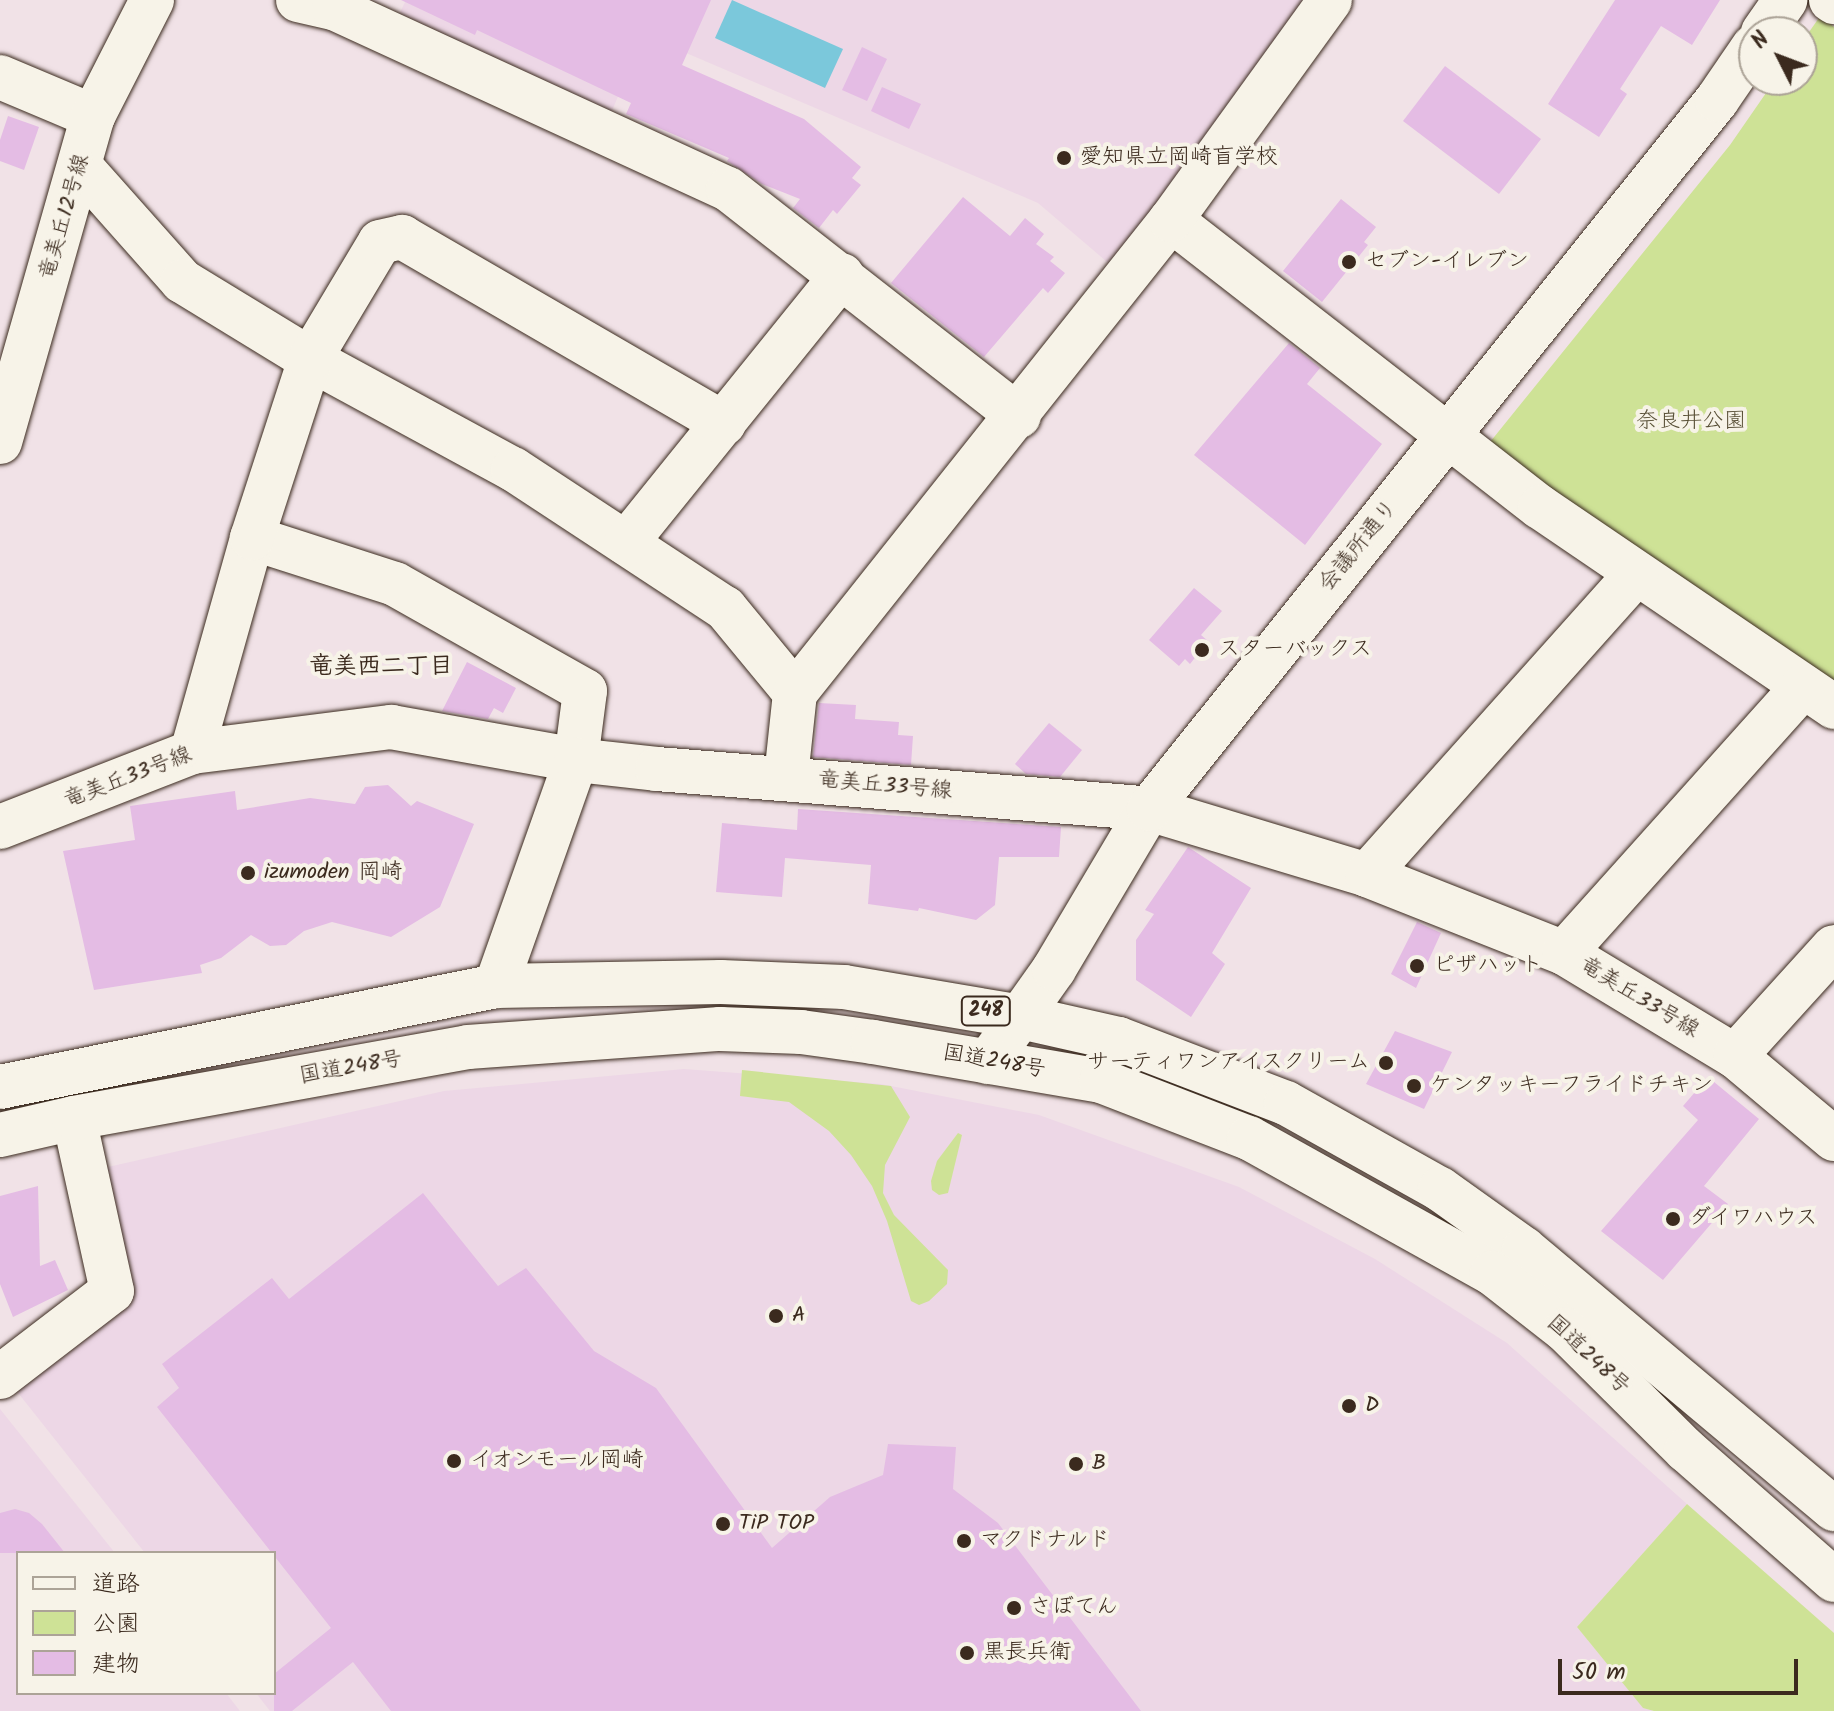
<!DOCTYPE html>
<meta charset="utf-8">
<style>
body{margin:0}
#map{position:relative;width:1834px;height:1711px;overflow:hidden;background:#f1e2e7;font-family:Kalam,"Klee One",sans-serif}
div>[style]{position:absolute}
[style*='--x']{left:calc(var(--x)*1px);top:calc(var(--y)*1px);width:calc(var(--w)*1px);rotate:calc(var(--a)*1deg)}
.built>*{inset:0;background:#edd7e6}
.green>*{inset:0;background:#cee296}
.water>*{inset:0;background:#7bc8db}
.building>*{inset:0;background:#e4bce4}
.roads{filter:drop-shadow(0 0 2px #3b2a1e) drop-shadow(0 0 2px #3b2a1e)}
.minor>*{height:44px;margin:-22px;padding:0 22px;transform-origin:22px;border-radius:22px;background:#f7f3e8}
.highway>*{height:44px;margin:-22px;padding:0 22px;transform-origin:22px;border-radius:22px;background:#f7f3e8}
.dots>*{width:22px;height:22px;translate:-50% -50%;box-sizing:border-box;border:4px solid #f7f3e8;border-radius:50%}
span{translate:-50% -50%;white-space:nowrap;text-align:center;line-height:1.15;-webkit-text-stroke:8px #f7f3e8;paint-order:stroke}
.shield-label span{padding:2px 6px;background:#f7f3e8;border:2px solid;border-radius:6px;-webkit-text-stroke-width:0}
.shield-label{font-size:20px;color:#3b2a1e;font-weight:700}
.poi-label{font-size:22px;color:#3b2a1e}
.left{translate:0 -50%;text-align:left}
.right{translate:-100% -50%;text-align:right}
.street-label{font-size:22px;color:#3b2a1e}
.park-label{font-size:22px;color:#584f36}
.neighbourhood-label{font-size:24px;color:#3b2a1e;font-weight:700}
.legend{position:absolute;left:16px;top:1551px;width:260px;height:144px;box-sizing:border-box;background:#f7f3e8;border:2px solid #aca397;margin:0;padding:10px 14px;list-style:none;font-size:24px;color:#3b2a1e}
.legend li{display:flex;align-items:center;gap:16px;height:40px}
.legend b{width:40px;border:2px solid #aca397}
.north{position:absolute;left:1738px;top:16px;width:80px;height:80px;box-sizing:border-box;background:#f7f3e8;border:2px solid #aca397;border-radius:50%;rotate:312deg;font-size:22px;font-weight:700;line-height:32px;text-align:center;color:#3b2a1e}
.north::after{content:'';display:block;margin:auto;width:28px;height:36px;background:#3b2a1e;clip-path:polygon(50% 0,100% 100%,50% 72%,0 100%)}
.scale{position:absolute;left:1558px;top:1659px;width:240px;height:36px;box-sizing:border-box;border:4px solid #3b2a1e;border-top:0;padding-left:10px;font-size:24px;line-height:28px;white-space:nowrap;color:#3b2a1e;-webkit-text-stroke:6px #f7f3e8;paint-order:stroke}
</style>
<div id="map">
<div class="built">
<i style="clip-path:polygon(406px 0,1315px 0,1113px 267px,1038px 203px,644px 35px,611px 113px,398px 17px)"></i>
<i style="clip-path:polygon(684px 1069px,881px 1084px,1039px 1115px,1239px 1187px,1375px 1259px,1507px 1343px,1687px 1504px,1577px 1627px,1643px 1708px,1654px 1711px,270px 1711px,256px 1693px,274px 1693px,274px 1553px,145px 1553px,11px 1384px,125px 1294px,99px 1169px,444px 1091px)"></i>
<i style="clip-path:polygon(0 1409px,115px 1553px,18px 1553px,18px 1693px,226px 1693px,240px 1711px,0 1711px)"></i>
</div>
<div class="green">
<i style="clip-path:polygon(1821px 15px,1834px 27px,1834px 694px,1482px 452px,1730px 145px,1775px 80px,1802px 80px,1802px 42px)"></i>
<i style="clip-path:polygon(742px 1070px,891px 1086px,910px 1117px,885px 1165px,883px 1193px,894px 1215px,948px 1270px,947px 1284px,929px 1301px,919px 1305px,911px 1301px,887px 1221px,872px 1186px,851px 1155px,829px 1131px,789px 1102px,740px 1096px)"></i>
<i style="clip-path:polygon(958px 1133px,962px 1135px,948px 1193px,939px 1195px,932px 1190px,931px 1181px,937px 1161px)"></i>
<i style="clip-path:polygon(1687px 1504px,1834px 1633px,1834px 1711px,1654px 1711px,1643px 1708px,1577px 1627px)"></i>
</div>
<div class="water">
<i style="clip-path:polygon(732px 0,843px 49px,825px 88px,715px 38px)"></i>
</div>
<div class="building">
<i style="clip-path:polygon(401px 0,711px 0,682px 65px,804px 119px,861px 167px,852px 178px,861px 185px,837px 214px,833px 210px,819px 228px,793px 208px,800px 199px,762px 184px,727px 161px,729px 158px,626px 114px,631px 103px,477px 30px,475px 35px)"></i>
<i style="clip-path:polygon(1615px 0,1720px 0,1692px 45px,1661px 26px,1620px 89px,1627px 94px,1599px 137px,1548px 104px)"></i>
<i style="clip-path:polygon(862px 47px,887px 59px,867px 101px,842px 90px)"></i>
<i style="clip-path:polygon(1445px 66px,1541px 139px,1499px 194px,1403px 121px)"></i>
<i style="clip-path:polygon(882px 87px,921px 104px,909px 129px,871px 111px)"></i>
<i style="clip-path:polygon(8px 116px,39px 127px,24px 170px,0 161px,0 140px)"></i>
<i style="clip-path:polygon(963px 197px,1010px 236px,1025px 218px,1044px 234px,1036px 244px,1054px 257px,1050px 261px,1065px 273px,1048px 293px,1043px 288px,984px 357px,891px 283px)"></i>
<i style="clip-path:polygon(1341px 199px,1376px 227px,1364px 242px,1368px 245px,1322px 302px,1283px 271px)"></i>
<i style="clip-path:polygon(1289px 343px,1320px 368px,1307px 384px,1382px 444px,1305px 545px,1194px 455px)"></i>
<i style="clip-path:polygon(1194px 588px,1222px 611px,1201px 635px,1208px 641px,1190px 664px,1185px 659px,1179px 666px,1149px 640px)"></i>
<i style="clip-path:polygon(467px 662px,516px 688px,503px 713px,494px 708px,488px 719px,442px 711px)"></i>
<i style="clip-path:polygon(819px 703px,856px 705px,855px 719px,899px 722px,898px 735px,913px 736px,911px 765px,813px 757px)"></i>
<i style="clip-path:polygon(1049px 723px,1082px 750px,1060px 777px,1026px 774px,1015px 764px)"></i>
<i style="clip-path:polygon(388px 785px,411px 806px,417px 801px,474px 824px,440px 907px,391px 937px,332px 922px,304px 931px,286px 945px,270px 946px,251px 935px,221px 958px,200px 965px,202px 973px,94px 990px,63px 851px,135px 840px,130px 806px,235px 791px,237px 810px,310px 798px,355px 804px,365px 787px)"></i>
<i style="clip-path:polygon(798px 809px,1061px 827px,1059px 857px,999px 857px,995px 905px,976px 920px,919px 908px,918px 911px,868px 904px,871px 865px,785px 858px,782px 897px,716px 892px,722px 823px,797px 830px)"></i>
<i style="clip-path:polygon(1188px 847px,1251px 888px,1212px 953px,1225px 964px,1191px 1017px,1136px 980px,1136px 940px,1154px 914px,1145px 910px)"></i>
<i style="clip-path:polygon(1417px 922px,1441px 933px,1416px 988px,1391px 974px)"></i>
<i style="clip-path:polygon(1395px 1031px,1452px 1052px,1424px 1109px,1366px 1084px)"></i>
<i style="clip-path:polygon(1708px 1077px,1759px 1119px,1704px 1186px,1728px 1204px,1663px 1280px,1601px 1231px,1698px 1120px,1683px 1106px)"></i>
<i style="clip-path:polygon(38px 1186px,40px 1266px,55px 1260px,68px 1290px,13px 1317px,0 1284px,0 1196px)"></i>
<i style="clip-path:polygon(423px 1193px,498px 1286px,526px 1268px,594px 1351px,656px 1388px,772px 1548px,830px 1497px,883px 1475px,888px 1444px,956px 1447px,953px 1489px,998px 1523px,1141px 1711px,391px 1711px,353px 1662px,292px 1711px,274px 1711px,274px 1674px,331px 1628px,157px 1407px,179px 1388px,162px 1364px,272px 1278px,289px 1299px)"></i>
<i style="clip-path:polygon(15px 1509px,29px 1513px,42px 1524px,65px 1553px,0 1553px,0 1513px)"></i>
</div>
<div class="roads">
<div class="minor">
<i style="--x:298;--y:0;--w:37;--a:13"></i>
<i style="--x:334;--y:8;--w:434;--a:24.7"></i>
<i style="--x:728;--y:189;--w:369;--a:38"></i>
<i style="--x:1831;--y:0;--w:4;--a:34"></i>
<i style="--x:1763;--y:32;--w:39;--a:-55"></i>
<i style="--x:0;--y:77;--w:101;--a:22.8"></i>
<i style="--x:80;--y:166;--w:154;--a:48.4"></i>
<i style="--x:182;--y:281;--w:150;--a:31.4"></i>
<i style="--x:310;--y:359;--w:231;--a:28.5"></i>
<i style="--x:513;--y:469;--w:254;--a:33.3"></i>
<i style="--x:725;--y:608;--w:110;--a:50.5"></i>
<i style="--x:795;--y:693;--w:84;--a:96.1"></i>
<i style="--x:1171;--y:220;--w:467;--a:37.9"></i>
<i style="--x:1540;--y:507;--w:356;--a:34.2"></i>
<i style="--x:0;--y:442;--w:339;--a:-74.1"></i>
<i style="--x:93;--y:116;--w:130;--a:-63"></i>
<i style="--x:252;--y:538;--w:150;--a:17.8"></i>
<i style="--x:395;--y:584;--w:218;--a:29.4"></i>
<i style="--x:585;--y:691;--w:70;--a:97.4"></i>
<i style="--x:576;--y:760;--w:240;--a:109.5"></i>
<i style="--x:626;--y:543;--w:344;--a:-51.1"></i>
<i style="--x:795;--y:693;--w:604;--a:-51.52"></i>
<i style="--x:1171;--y:220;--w:271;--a:-54.1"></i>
<i style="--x:192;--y:752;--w:222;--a:-74.3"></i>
<i style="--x:252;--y:538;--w:188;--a:-72"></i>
<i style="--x:310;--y:359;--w:136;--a:-59.1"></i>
<i style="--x:380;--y:242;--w:23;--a:-13"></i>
<i style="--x:402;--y:237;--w:372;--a:30.1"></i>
<i style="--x:0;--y:827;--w:206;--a:-21.3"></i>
<i style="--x:192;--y:752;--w:201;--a:-7.2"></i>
<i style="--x:391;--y:727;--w:188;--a:10.1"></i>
<i style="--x:576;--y:760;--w:81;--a:6.3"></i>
<i style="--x:657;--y:769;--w:494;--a:4.6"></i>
<i style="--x:1149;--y:809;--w:228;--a:16.8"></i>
<i style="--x:1367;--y:875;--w:212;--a:21.6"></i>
<i style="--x:1564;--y:953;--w:200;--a:31.1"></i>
<i style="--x:1735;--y:1056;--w:129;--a:40"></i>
<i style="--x:1367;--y:875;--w:404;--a:-48.2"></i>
<i style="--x:1564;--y:953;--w:358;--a:-48.1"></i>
<i style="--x:1735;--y:1056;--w:147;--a:-47.8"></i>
<i style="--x:988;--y:1062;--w:114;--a:-54.6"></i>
<i style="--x:1054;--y:969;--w:186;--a:-59.3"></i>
<i style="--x:1149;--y:809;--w:908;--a:-51.3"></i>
<i style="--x:1717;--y:100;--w:65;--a:-55.6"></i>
<i style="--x:0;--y:1377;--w:141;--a:-37.5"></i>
<i style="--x:112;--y:1291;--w:177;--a:-102.4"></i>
</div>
<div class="highway">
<i style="--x:0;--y:1087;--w:506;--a:-11.51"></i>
<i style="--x:496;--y:986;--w:225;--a:-1"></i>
<i style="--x:721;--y:982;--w:123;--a:2.3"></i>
<i style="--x:844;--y:987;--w:180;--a:9.6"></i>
<i style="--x:1021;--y:1017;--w:100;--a:12.7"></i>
<i style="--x:1119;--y:1039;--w:179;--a:21"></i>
<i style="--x:1286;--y:1103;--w:176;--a:29.2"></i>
<i style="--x:1440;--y:1189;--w:103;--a:35.5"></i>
<i style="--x:1524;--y:1249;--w:405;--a:40"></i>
<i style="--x:0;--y:1135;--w:76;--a:-12.9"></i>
<i style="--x:74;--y:1118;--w:400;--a:-10.2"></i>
<i style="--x:468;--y:1047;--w:253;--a:-4.1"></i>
<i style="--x:720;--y:1029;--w:81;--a:2.1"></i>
<i style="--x:801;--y:1032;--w:73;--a:7.9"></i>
<i style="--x:873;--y:1042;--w:231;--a:9.7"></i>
<i style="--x:1101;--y:1081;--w:159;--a:21.1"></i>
<i style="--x:1249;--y:1138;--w:278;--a:29.1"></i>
<i style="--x:1492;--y:1273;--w:93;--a:38"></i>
<i style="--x:1565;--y:1330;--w:170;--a:44.8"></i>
<i style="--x:1686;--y:1450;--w:197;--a:41.3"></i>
</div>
</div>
<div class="dots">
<i style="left:1064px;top:158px;background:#3b2a1e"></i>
<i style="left:1349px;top:262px;background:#3b2a1e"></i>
<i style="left:1202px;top:650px;background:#3b2a1e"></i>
<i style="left:248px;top:873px;background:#3b2a1e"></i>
<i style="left:1417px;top:966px;background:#3b2a1e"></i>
<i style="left:1386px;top:1063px;background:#3b2a1e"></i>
<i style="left:1414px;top:1086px;background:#3b2a1e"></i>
<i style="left:1673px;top:1219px;background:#3b2a1e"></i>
<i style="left:776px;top:1316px;background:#3b2a1e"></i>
<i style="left:1349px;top:1406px;background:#3b2a1e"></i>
<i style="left:454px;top:1461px;background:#3b2a1e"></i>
<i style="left:1076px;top:1464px;background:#3b2a1e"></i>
<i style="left:723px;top:1524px;background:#3b2a1e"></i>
<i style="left:964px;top:1541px;background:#3b2a1e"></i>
<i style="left:1014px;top:1608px;background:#3b2a1e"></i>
<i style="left:967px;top:1653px;background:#3b2a1e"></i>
</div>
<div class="shield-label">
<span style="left:986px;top:1011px">248</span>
</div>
<div class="poi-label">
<span class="left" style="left:1080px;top:158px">愛知県立岡崎盲学校</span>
<span class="left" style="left:1365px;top:262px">セブン-イレブン</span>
<span class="left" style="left:1218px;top:650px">スターバックス</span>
<span class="left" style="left:264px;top:873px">izumoden 岡崎</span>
<span class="left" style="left:1433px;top:966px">ピザハット</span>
<span class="right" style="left:1370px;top:1063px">サーティワンアイスクリーム</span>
<span class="left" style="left:1430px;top:1086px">ケンタッキーフライドチキン</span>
<span class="left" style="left:1689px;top:1219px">ダイワハウス</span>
<span class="left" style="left:792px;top:1316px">A</span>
<span class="left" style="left:1365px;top:1406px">D</span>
<span class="left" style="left:470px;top:1461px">イオンモール岡崎</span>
<span class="left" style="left:1092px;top:1464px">B</span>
<span class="left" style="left:739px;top:1524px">TiP TOP</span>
<span class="left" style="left:980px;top:1541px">マクドナルド</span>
<span class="left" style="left:1030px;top:1608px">さぼてん</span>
<span class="left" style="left:983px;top:1653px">黒長兵衛</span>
</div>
<div class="street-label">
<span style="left:65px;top:217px;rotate:-74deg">竜美丘12号線</span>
<span style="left:1359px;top:546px;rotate:-51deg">会議所通り</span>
<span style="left:128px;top:778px;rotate:-21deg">竜美丘33号線</span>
<span style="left:885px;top:786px;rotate:5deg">竜美丘33号線</span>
<span style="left:1639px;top:998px;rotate:31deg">竜美丘33号線</span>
<span style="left:994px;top:1062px;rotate:10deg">国道248号</span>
<span style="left:351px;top:1068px;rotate:-10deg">国道248号</span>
<span style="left:1588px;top:1355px;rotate:43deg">国道248号</span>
</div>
<div class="park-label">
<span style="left:1691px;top:422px">奈良井公園</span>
</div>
<div class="neighbourhood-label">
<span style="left:381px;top:667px">竜美西二丁目</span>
</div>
<ul class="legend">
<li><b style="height:10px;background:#f7f3e8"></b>道路</li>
<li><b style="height:22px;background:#cee296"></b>公園</li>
<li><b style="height:22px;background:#e4bce4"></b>建物</li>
</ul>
<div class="north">N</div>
<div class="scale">50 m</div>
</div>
